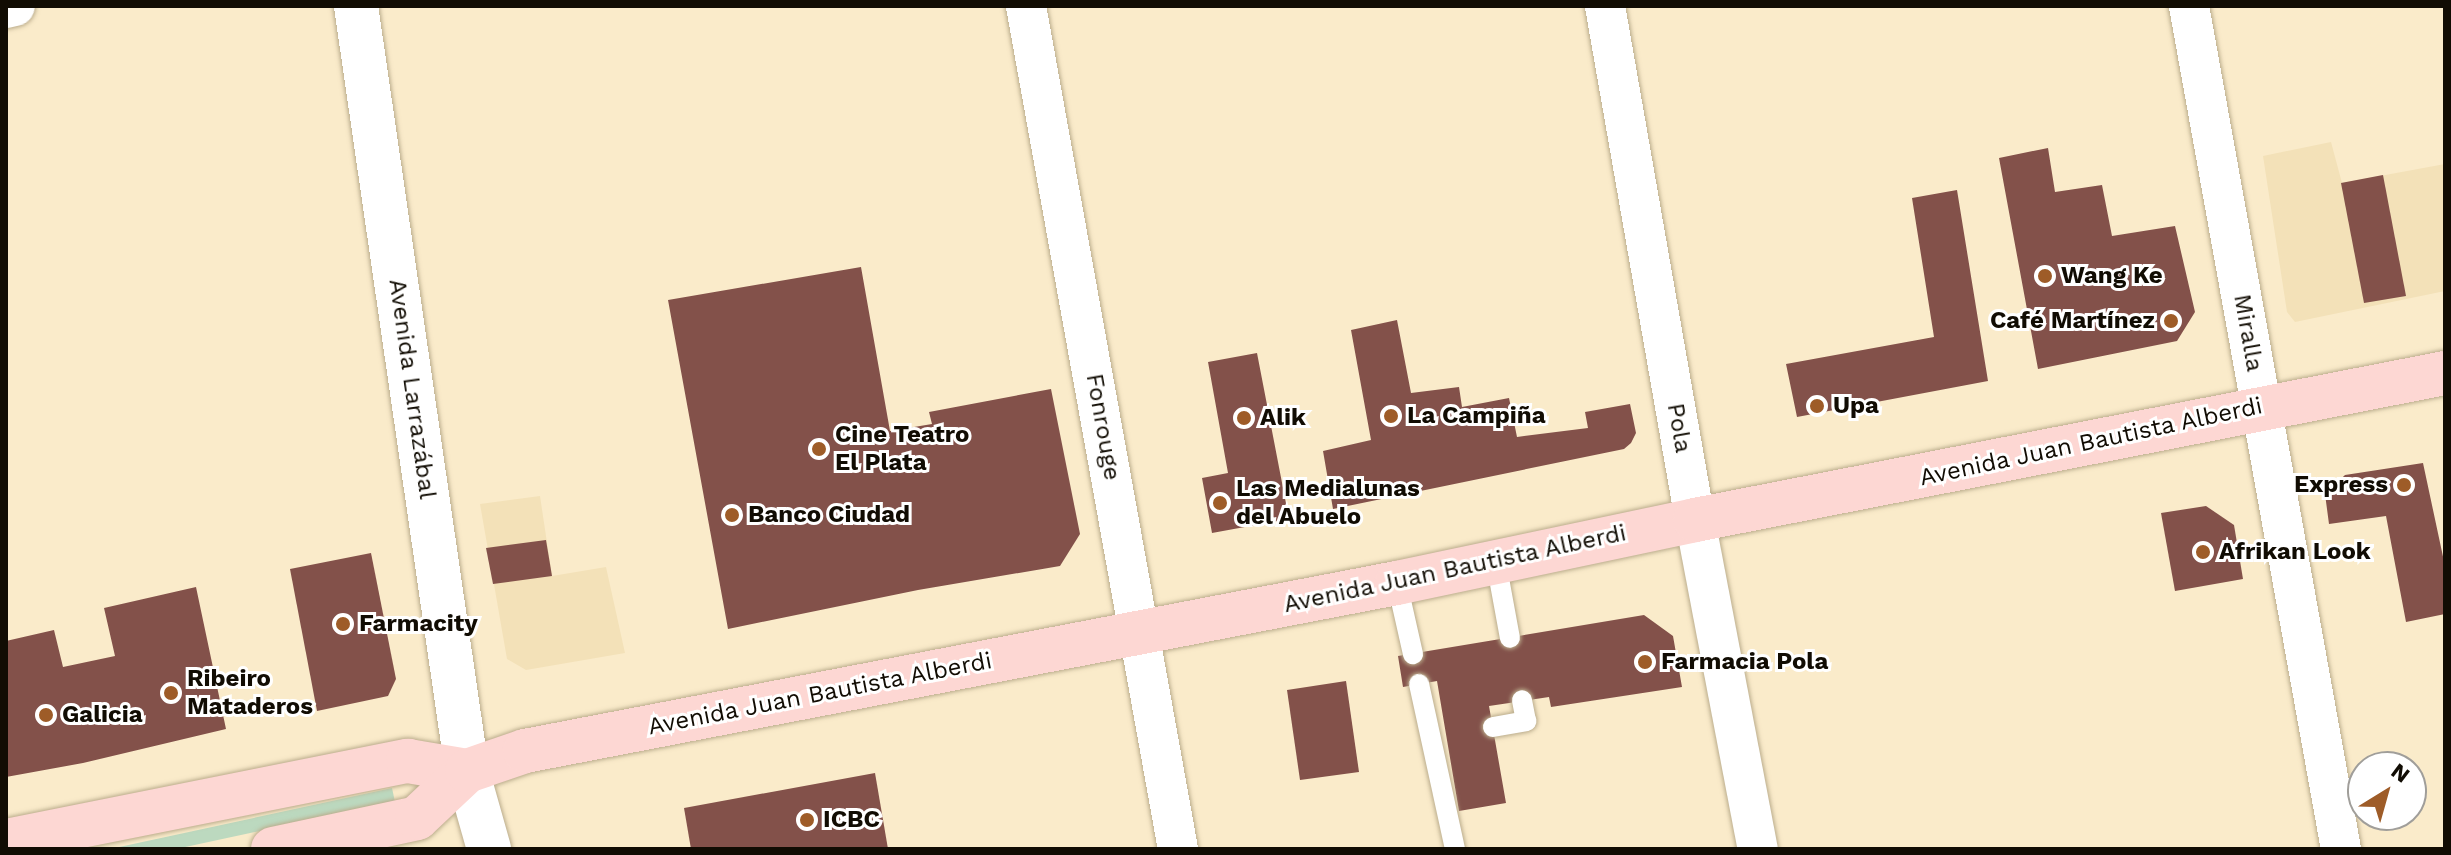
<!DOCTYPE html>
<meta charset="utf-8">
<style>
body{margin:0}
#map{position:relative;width:2451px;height:855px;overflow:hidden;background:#faebca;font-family:"Work Sans",sans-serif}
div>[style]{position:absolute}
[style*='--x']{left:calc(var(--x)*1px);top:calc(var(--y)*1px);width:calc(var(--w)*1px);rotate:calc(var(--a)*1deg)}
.built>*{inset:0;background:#f3e1b8}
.green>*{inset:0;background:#bcd9bf}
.building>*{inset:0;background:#83514a}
.roads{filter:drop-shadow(0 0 2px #bbad8d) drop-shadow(0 0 2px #bbad8d)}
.lane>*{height:20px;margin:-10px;padding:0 10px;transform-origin:10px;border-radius:10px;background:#fff}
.street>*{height:40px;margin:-20px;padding:0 20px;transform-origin:20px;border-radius:20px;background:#fff}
.secondary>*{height:44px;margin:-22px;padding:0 22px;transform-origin:22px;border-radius:22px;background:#fff}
.primary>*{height:44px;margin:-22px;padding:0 22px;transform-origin:22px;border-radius:22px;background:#fdd7d3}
.dots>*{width:22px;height:22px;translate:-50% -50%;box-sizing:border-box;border:4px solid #fff;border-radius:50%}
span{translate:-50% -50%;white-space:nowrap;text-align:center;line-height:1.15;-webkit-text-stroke:6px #fff;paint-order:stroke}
.poi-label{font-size:24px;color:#110c03;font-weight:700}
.left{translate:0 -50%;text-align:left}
.right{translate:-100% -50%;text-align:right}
.street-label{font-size:24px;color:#110c03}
.frame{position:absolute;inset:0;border:8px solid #110c03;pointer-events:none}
.north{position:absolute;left:2347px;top:751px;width:80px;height:80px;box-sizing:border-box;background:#fff;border:2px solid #a09e9a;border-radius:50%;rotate:37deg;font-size:22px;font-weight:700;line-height:32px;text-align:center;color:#110c03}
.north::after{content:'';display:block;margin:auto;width:28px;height:36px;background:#9e5c28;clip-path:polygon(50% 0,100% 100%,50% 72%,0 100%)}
</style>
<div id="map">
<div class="built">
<i style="clip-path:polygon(2331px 142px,2342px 183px,2445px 164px,2445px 291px,2295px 322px,2287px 312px,2263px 156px)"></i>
<i style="clip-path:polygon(540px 496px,552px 576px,606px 567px,625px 653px,526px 670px,507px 659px,480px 504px)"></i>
</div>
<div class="green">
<i style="clip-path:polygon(392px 788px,395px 802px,176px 849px,110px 849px)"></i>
</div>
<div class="building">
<i style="clip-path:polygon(2048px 148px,2055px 192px,2102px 185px,2112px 236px,2175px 226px,2195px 312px,2177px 341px,2038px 369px,1999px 158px)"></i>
<i style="clip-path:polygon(2383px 175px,2406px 296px,2364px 303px,2341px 183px)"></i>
<i style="clip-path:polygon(1957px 190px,1988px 381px,1797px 417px,1786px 364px,1934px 337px,1912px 198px)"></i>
<i style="clip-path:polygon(861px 267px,890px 431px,932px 424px,929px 412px,1051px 389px,1080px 534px,1060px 566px,918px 590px,728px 629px,668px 300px)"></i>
<i style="clip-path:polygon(1397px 320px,1411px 393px,1459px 387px,1462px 407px,1509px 398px,1517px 437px,1588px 428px,1585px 412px,1630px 404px,1636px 433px,1631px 443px,1624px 449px,1333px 509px,1323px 451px,1371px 440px,1351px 330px)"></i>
<i style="clip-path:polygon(1257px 353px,1289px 519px,1212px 533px,1202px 478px,1228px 473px,1208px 362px)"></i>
<i style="clip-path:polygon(2423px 463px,2445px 566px,2445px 614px,2406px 622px,2386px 516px,2329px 524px,2325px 494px,2345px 475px)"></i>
<i style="clip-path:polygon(2206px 506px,2234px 525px,2243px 579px,2175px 591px,2161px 513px)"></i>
<i style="clip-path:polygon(546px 540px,552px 576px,493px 584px,486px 548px)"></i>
<i style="clip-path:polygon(371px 553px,396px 679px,388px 696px,317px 711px,290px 569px)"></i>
<i style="clip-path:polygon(196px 587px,226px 729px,83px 763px,6px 777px,6px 641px,54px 630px,63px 667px,115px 656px,104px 608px)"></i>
<i style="clip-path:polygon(1644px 615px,1673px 636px,1682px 687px,1551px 707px,1549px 697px,1489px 706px,1506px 803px,1459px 811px,1437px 681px,1403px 687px,1398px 656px)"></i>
<i style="clip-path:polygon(1346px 681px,1359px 772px,1300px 780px,1287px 690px)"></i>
<i style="clip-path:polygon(875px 773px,888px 849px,691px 849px,684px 808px)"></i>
</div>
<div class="roads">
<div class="lane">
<i style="--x:1496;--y:562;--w:77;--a:79.6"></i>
<i style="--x:1397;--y:583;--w:73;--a:77.3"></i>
<i style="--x:1419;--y:684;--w:169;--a:77.7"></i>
<i style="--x:1493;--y:727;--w:34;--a:-10"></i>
<i style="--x:1526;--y:721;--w:21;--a:-101"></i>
</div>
<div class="street">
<i style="--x:1026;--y:6;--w:857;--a:79.78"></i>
<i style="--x:1605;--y:6;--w:522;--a:80.07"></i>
<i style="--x:1695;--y:520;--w:335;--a:79.2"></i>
<i style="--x:2189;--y:6;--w:857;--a:79.78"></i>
<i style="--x:6;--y:8;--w:9;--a:-13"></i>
</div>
<div class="secondary">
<i style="--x:356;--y:6;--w:773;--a:81.74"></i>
<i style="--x:467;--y:771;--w:81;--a:74.2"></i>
</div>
<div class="primary">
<i style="--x:6;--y:841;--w:410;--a:-11.3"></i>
<i style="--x:408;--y:761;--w:60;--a:9.6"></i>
<i style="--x:273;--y:849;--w:147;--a:-12.1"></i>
<i style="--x:417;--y:818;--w:69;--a:-43.2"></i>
<i style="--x:467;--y:771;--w:61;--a:-19"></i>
<i style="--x:525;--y:751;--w:888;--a:-10.91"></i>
<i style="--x:1397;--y:583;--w:305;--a:-11.9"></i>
<i style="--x:1695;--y:520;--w:764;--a:-11.09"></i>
</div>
</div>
<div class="dots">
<i style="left:2045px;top:276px;background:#9e5c28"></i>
<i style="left:2171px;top:321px;background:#9e5c28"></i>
<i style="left:1817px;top:406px;background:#9e5c28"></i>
<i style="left:1391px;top:416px;background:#9e5c28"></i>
<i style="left:1244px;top:418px;background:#9e5c28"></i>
<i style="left:819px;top:449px;background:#9e5c28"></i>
<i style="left:2404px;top:485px;background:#9e5c28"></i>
<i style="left:1220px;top:503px;background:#9e5c28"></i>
<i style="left:732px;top:515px;background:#9e5c28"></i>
<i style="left:2203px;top:552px;background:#9e5c28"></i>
<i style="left:343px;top:624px;background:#9e5c28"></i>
<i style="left:1645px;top:662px;background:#9e5c28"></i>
<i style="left:171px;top:693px;background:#9e5c28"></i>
<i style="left:46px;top:715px;background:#9e5c28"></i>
<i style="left:807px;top:820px;background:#9e5c28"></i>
</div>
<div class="poi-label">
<span class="left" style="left:2061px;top:276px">Wang Ke</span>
<span class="right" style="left:2155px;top:321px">Café Martínez</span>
<span class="left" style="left:1833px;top:406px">Upa</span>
<span class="left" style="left:1407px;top:416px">La Campiña</span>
<span class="left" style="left:1260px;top:418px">Alik</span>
<span class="left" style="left:835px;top:449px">Cine Teatro<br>El Plata</span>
<span class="right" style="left:2388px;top:485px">Express</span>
<span class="left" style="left:1236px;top:503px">Las Medialunas<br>del Abuelo</span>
<span class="left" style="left:748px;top:515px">Banco Ciudad</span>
<span class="left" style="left:2219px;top:552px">Afrikan Look</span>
<span class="left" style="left:359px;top:624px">Farmacity</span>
<span class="left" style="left:1661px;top:662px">Farmacia Pola</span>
<span class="left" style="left:187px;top:693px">Ribeiro<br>Mataderos</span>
<span class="left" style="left:62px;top:715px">Galicia</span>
<span class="left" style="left:823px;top:820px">ICBC</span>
</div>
<div class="street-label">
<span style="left:2248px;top:333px;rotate:80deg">Miralla</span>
<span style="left:412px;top:389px;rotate:82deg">Avenida Larrazábal</span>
<span style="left:1103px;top:427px;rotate:80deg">Fonrouge</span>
<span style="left:1679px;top:428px;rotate:80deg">Pola</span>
<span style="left:2091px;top:442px;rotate:-12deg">Avenida Juan Bautista Alberdi</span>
<span style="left:1455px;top:569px;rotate:-12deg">Avenida Juan Bautista Alberdi</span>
<span style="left:820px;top:694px;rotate:-11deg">Avenida Juan Bautista Alberdi</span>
</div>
<div class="frame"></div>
<div class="north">N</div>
</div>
